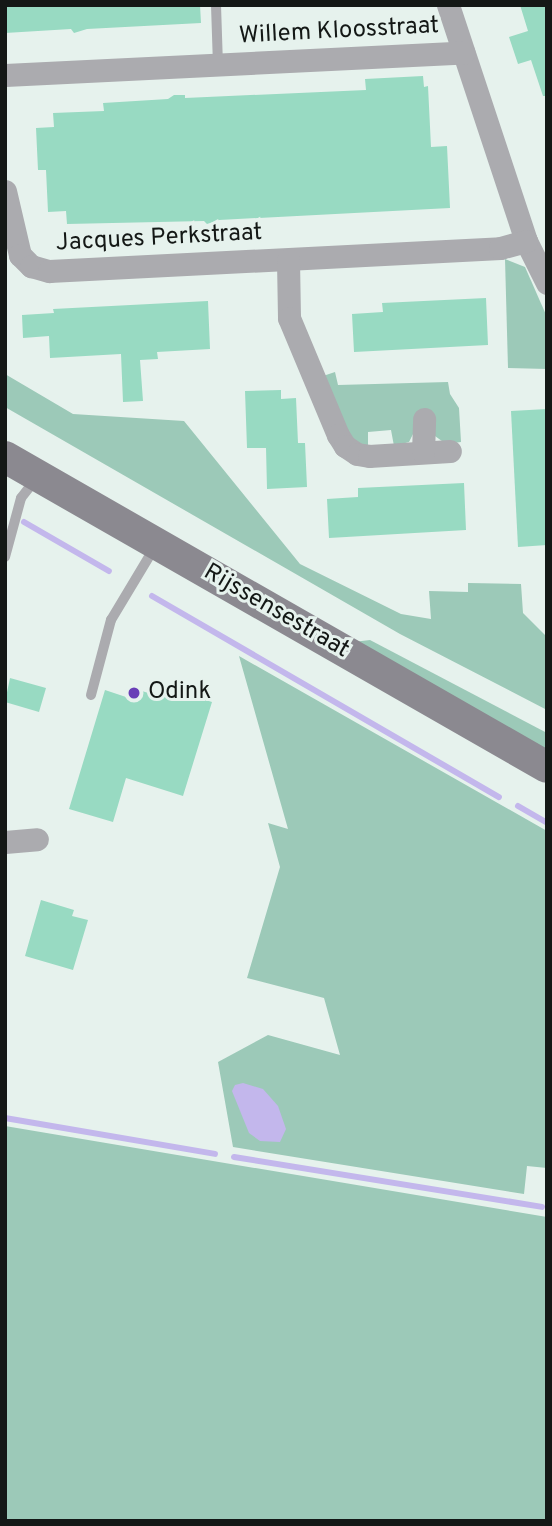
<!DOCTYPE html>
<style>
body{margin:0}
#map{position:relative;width:552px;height:1526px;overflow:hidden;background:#e6f2ed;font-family:Overpass,sans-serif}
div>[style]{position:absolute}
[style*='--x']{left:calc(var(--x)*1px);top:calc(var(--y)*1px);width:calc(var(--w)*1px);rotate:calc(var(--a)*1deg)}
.green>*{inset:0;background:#9cc9b8}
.water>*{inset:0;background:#c3b7ec}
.stream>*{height:6px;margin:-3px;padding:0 3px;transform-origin:3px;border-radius:3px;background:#c3b7ec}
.building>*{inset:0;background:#98dac2}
.service>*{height:10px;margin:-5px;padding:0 5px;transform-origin:5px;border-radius:5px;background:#ababaf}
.minor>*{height:23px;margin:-11.5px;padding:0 11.5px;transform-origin:11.5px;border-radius:11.5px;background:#ababaf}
.secondary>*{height:32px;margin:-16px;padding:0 16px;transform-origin:16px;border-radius:16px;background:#8b8990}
.dots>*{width:19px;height:19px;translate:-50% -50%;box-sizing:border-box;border:4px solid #e6f2ed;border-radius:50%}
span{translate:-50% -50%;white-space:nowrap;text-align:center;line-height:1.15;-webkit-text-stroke:6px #e6f2ed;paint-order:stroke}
.street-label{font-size:24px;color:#141816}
.poi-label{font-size:24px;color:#141816}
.left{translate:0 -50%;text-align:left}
.frame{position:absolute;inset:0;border:7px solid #141816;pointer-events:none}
</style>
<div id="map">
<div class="green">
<i style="clip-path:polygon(505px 259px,525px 267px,547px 317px,547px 369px,508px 368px)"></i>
<i style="clip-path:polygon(335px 372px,338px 385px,448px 382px,450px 394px,459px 408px,461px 442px,446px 444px,435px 436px,414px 432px,409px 442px,394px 446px,391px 430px,368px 432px,368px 447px,351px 441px,323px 376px)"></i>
<i style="clip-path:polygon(5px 374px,73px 414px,184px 421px,300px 564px,401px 614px,431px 619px,429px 591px,468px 592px,468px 583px,521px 584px,523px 613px,547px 637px,547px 710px,400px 634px,5px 407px)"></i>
<i style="clip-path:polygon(370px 640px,547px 733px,547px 753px,353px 642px)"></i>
<i style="clip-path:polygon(239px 656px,547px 831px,547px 1168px,527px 1166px,524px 1194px,233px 1147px,218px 1062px,268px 1035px,340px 1055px,324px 998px,247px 978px,280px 867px,268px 823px,288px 829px)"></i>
<i style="clip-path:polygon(5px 1126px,547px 1217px,547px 1521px,5px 1521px)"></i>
</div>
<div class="water">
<i style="clip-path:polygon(243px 1083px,263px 1089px,278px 1106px,286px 1129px,280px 1142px,260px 1141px,249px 1133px,232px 1091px,235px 1085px)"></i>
</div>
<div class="stream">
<i style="--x:24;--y:522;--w:98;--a:30"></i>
<i style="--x:152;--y:596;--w:401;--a:30.1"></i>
<i style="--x:518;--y:806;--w:34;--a:30"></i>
<i style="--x:5;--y:1118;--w:213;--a:9.7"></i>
<i style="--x:234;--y:1157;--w:312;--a:9.2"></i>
</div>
<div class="building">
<i style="clip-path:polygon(14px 5px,200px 5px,201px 23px,87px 29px,74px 33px,71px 29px,5px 33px,5px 7px)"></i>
<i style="clip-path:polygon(520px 5px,547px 5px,547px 96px,543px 96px,531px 60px,518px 64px,509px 37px,528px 31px)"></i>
<i style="clip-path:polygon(423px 76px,424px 87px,428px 86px,431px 147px,447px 146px,450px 208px,219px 220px,207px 224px,204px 221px,67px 224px,66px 211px,48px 212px,46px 170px,38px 170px,36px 128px,54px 127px,53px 113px,104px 111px,103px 103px,168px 99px,174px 95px,185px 95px,185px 98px,366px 90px,365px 79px)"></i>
<i style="clip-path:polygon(486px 298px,488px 345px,354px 352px,352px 314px,383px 312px,382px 303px)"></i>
<i style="clip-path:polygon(208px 301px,210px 349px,157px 352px,158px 359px,140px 360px,143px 401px,123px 402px,121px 354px,50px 358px,49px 336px,23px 338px,22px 315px,54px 313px,53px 309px)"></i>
<i style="clip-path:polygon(281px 390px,281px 399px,296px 398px,298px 443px,305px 443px,307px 487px,267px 489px,266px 448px,247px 448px,245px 391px)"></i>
<i style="clip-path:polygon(547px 409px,547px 545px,518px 547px,511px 411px)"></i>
<i style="clip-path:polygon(464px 483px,466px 530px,329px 538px,327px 499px,358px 497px,358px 488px)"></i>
<i style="clip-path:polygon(10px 678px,46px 688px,39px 712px,5px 702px)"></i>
<i style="clip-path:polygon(161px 686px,212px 702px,183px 796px,126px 778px,113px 822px,69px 809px,105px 690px,126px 697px,129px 687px,158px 696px)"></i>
<i style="clip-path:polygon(41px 900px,74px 910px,72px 916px,88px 920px,73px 970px,25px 956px)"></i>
</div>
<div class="service">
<i style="--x:216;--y:5;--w:60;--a:88.1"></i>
<i style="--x:5;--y:557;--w:61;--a:-74.8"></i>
<i style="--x:21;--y:498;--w:24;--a:-52"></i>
<i style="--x:91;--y:695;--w:78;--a:-75.1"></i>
<i style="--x:111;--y:620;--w:87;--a:-59"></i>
</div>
<div class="minor">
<i style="--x:448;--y:5;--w:249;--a:71.7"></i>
<i style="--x:526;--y:241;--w:47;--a:63.4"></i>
<i style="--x:5;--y:75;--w:459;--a:-2.8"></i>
<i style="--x:5;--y:191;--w:66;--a:76.8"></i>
<i style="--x:20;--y:255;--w:16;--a:45"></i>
<i style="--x:31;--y:266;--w:19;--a:16"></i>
<i style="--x:49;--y:271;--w:452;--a:-2.9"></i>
<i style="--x:500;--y:248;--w:27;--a:-15"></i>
<i style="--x:288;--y:260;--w:58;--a:89"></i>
<i style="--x:289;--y:318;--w:127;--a:67.3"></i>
<i style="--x:338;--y:435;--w:13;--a:58"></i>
<i style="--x:345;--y:446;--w:14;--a:34"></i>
<i style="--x:357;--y:454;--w:12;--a:9"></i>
<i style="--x:369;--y:456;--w:81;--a:-3.5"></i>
<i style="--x:423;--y:452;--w:33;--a:-88"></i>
<i style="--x:5;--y:842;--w:32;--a:-5"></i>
</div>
<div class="secondary">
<i style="--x:5;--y:457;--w:624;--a:29.77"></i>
</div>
<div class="dots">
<i style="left:134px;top:693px;background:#693fb7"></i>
</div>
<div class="street-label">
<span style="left:339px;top:32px;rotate:-3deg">Willem Kloosstraat</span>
<span style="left:159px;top:239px;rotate:-3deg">Jacques Perkstraat</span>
<span style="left:276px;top:612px;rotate:30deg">Rijssensestraat</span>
</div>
<div class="poi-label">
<span class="left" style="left:148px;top:693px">Odink</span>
</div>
<div class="frame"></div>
</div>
